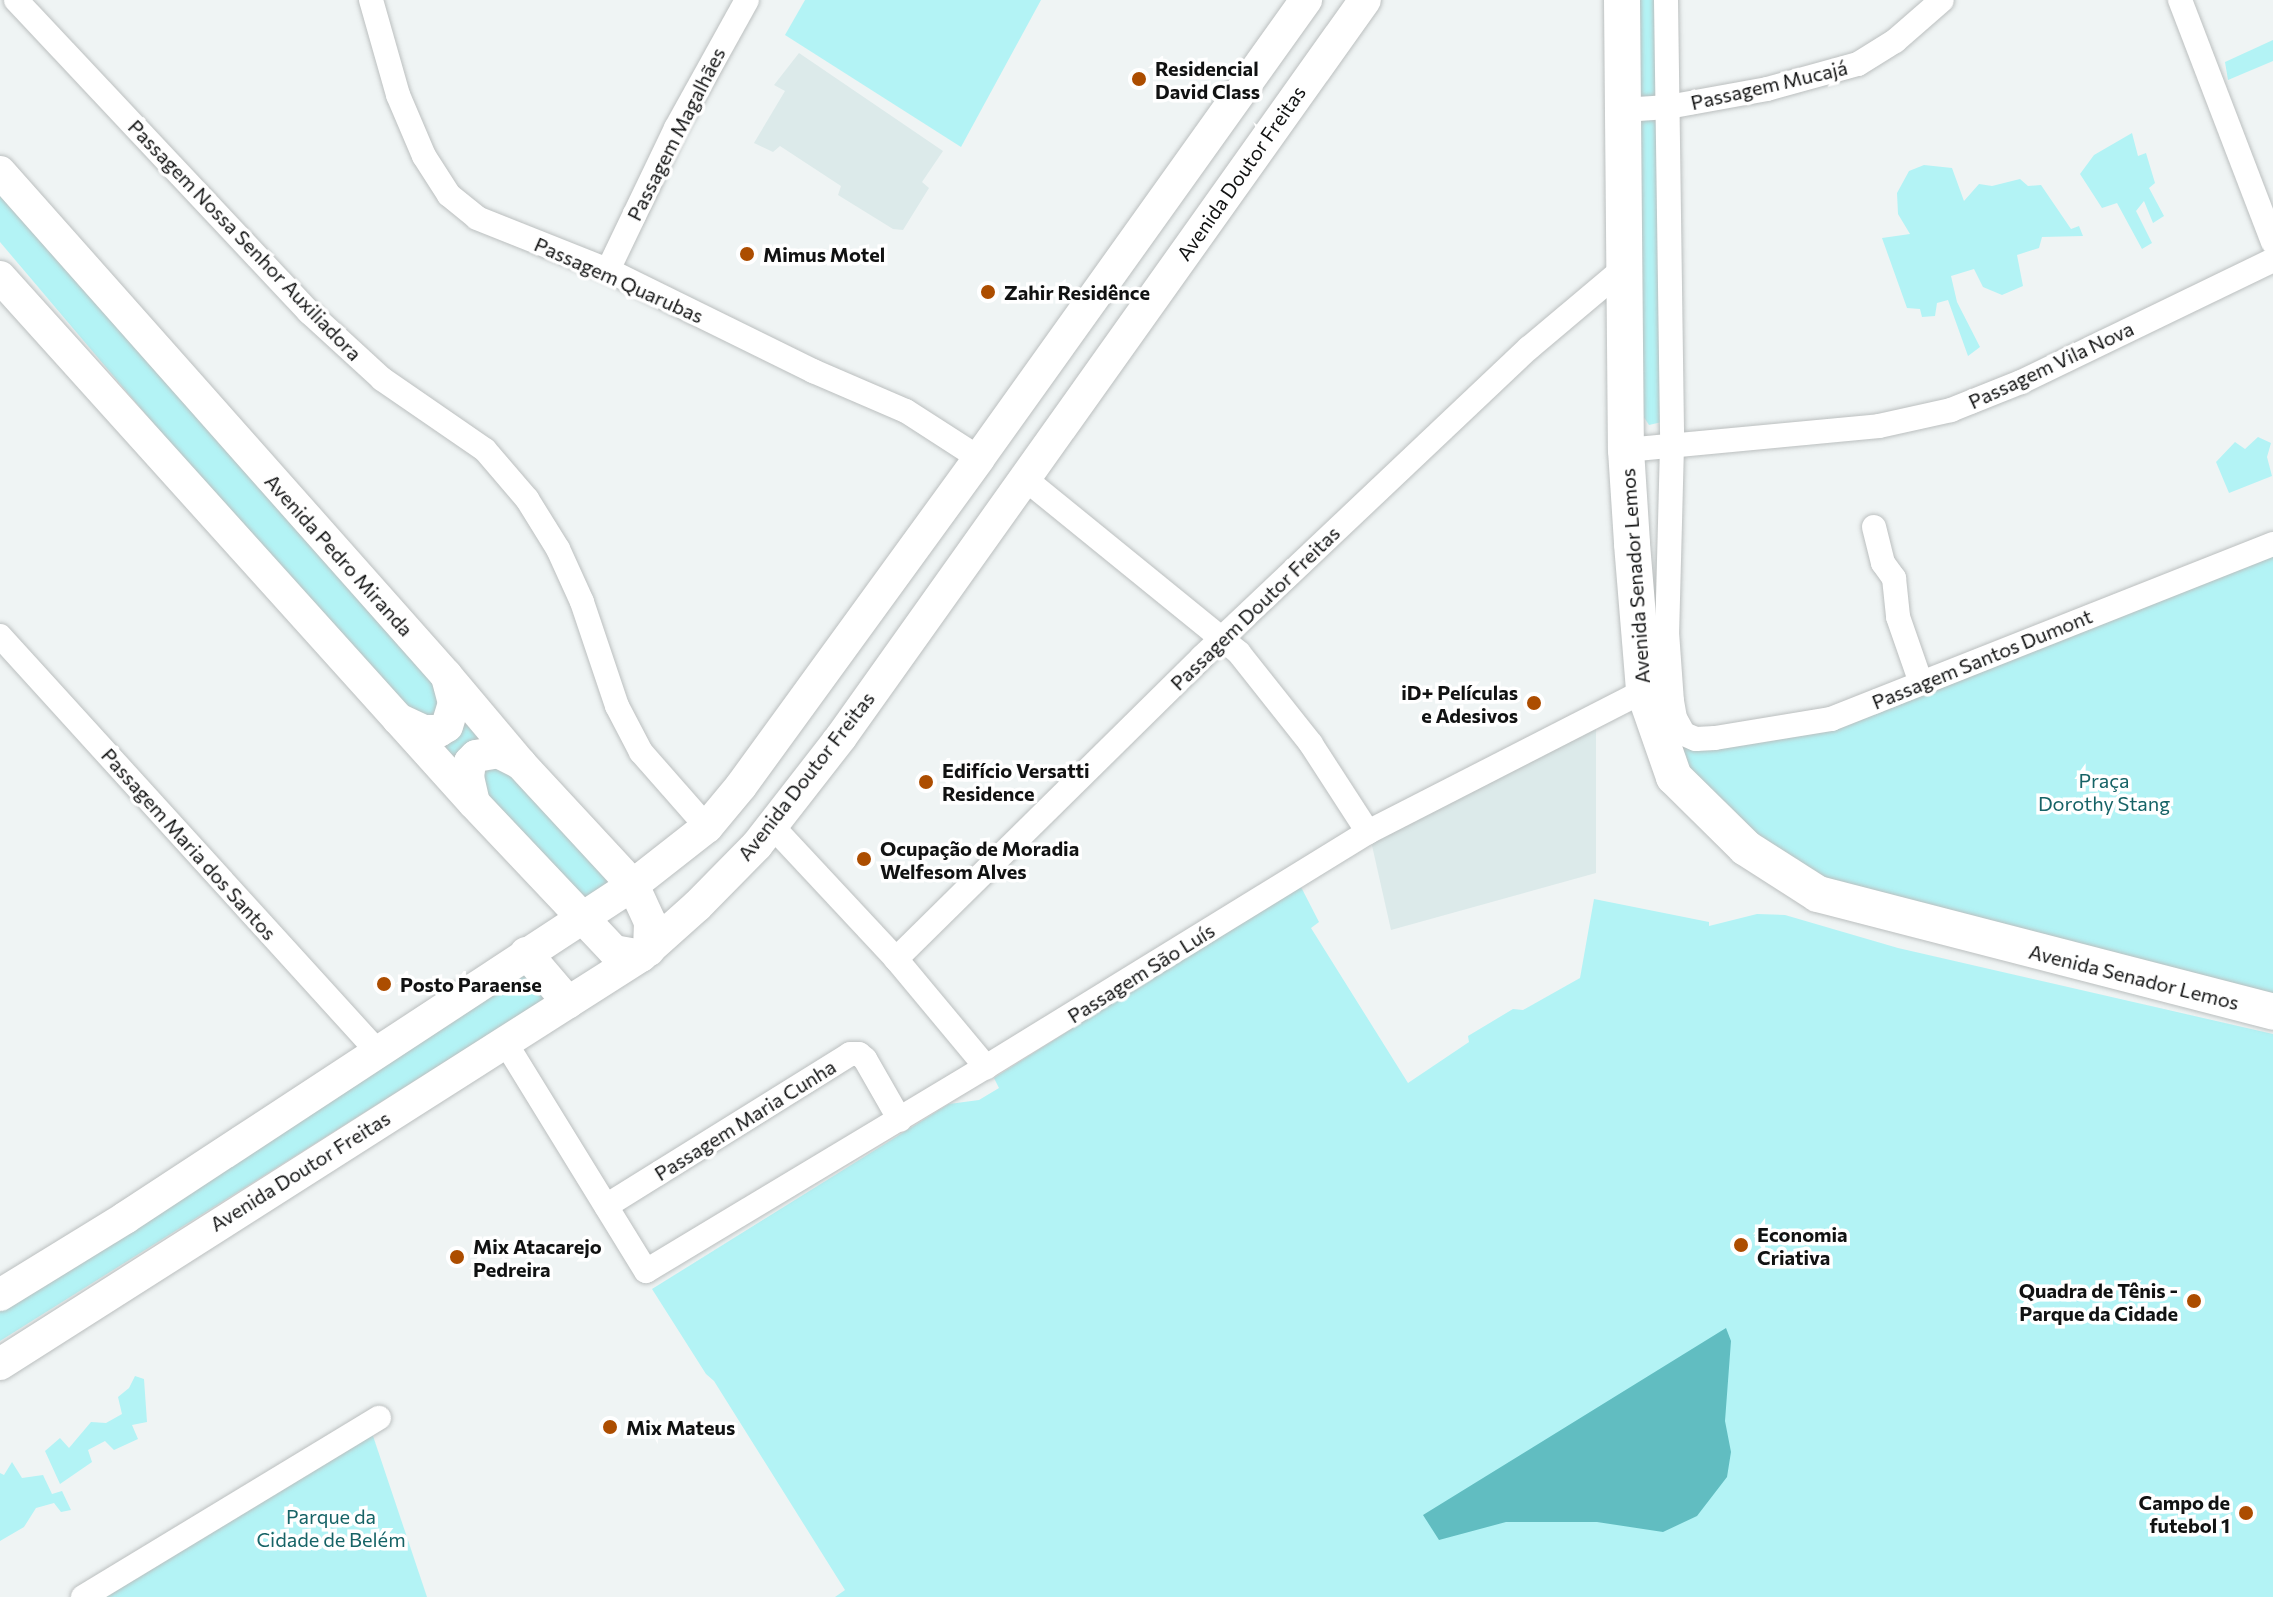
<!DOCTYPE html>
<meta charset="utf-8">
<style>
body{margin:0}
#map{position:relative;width:2273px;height:1597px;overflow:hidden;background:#eff4f4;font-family:Commissioner,sans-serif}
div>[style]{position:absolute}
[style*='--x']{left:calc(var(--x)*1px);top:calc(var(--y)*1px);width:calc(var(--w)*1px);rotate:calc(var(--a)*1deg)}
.built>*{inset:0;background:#dceaea}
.green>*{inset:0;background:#b3f3f5}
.water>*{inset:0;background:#61bdc1}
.roads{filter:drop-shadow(0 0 2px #bbbfbf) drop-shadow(0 0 2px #bbbfbf)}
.minor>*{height:24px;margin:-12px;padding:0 12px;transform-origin:12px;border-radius:12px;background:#fff}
.secondary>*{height:32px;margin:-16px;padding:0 16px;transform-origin:16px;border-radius:16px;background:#fff}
.primary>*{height:36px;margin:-18px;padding:0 18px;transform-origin:18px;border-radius:18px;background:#fff}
.dots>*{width:22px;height:22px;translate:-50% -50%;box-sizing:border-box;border:4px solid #fff;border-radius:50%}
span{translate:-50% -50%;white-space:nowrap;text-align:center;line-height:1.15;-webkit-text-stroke:7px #fff;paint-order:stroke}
.poi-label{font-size:20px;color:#111212;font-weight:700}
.left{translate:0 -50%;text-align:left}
.right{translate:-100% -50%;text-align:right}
.street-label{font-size:20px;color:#111212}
.park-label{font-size:20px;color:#166366}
</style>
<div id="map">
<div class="built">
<i style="clip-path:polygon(799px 53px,943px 151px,922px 182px,929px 188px,903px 230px,893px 229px,838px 195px,841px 186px,780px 146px,773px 152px,754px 143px,785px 91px,774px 85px)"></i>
<i style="clip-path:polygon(1596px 726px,1596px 873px,1391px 930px,1371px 841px)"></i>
</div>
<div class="green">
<i style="clip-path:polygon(805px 0,1041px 0,961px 147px,785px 35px)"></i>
<i style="clip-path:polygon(1629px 0,1656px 0,1662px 422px,1649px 425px,1634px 402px)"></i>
<i style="clip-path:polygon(2273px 40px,2273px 61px,2228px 80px,2225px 62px)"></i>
<i style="clip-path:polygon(2132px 133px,2138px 156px,2146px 153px,2155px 183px,2149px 188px,2164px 216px,2153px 223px,2144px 201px,2136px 211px,2152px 243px,2142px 249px,2117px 203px,2102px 208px,2080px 174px,2094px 155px)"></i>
<i style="clip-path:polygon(1924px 165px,1952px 168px,1964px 201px,1979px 184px,1992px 186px,2020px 179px,2028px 186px,2041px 185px,2071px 229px,2079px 226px,2083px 236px,2042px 237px,2039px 248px,2017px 255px,2023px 286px,2002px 295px,1983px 287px,1974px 269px,1951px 276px,1957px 302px,1980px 347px,1968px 356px,1948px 300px,1937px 303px,1935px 316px,1922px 317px,1920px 309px,1907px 308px,1882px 238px,1910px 234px,1898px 214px,1897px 193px,1909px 171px)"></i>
<i style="clip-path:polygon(0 192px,433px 674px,444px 717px,412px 719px,198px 476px,0 242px)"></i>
<i style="clip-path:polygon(2258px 437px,2271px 443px,2267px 457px,2272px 476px,2229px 493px,2216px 462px,2235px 442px,2245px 449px)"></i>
<i style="clip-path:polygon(2273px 544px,2273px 1011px,1852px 905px,1674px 777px,1684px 734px,1831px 719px)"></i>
<i style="clip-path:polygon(458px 715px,502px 749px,462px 781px,439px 737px)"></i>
<i style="clip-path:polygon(485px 767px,520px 772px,610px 884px,583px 902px,482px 789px)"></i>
<i style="clip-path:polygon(1300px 885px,1319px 922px,1311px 928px,1408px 1083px,1469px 1042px,1468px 1036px,1513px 1009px,1523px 1010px,1580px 978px,1594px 899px,1709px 922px,1709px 926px,1757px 914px,1785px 915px,1898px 948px,2273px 1034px,2273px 1597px,835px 1597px,845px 1590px,714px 1381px,706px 1374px,652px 1289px,949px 1104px,979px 1100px,999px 1088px,994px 1078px)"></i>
<i style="clip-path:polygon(525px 961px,550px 996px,0 1341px,0 1302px)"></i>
<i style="clip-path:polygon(135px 1376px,144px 1379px,147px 1422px,132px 1425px,138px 1439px,114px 1450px,105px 1441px,88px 1450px,92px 1462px,60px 1484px,45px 1451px,60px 1438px,69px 1448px,91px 1422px,106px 1423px,122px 1414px,118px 1397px,129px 1388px)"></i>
<i style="clip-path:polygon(369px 1424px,427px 1597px,95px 1597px)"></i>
<i style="clip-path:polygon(12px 1462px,22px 1478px,43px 1475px,52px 1494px,62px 1491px,71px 1510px,61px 1512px,54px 1503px,36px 1508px,24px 1527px,0 1541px,0 1473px,4px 1475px)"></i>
</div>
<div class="water">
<i style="clip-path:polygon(1726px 1328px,1731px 1341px,1725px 1421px,1731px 1452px,1727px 1477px,1697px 1516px,1663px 1532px,1597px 1522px,1506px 1522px,1439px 1540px,1423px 1515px)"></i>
</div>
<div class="roads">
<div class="minor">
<i style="--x:16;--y:0;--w:428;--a:46.8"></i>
<i style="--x:309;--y:312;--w:99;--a:42.5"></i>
<i style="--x:382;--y:379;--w:125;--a:34.6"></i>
<i style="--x:485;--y:450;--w:65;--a:49.4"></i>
<i style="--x:527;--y:499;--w:59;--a:58.2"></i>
<i style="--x:558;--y:549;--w:58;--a:65.6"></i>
<i style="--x:582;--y:602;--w:110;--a:71.4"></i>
<i style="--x:617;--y:706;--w:52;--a:62.4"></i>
<i style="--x:641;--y:752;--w:100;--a:48.7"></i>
<i style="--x:371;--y:0;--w:99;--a:74.1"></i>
<i style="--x:398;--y:95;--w:66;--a:66.9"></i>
<i style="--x:424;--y:156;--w:46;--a:57.3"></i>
<i style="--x:449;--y:195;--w:36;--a:39"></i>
<i style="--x:477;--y:218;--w:141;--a:21.7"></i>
<i style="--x:608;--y:270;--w:229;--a:26.2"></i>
<i style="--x:813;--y:371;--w:101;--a:23.3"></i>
<i style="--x:906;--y:411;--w:87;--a:32.8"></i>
<i style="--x:1666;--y:0;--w:446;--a:89.2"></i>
<i style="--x:1672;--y:446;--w:186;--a:91.5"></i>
<i style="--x:1667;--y:632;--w:69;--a:85.9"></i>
<i style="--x:1672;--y:701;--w:17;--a:80"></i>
<i style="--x:1675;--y:718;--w:18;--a:61"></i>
<i style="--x:1684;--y:734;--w:13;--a:23"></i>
<i style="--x:1696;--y:739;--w:19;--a:-3"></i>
<i style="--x:1715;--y:738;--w:118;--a:-9.3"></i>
<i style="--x:1831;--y:719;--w:475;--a:-21.6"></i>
<i style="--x:2180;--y:0;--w:259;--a:69"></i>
<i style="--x:1623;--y:110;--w:45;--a:-3.8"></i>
<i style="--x:1668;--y:107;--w:101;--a:-10.3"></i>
<i style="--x:1767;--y:89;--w:94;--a:-15.4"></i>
<i style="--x:1858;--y:64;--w:44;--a:-31.9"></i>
<i style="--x:1895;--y:41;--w:62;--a:-41.1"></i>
<i style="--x:608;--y:270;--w:157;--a:-64.4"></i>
<i style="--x:676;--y:128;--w:146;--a:-61"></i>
<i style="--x:1626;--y:450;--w:254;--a:-5.4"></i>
<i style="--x:1879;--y:426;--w:74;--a:-12.5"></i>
<i style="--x:1951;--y:410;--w:75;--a:-21.8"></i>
<i style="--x:2021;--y:382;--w:280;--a:-25.8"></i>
<i style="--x:1024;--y:478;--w:277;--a:39.1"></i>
<i style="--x:1239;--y:653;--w:116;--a:51.6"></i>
<i style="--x:1311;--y:744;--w:105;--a:57.1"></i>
<i style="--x:1874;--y:527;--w:37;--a:76"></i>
<i style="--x:1883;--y:563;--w:19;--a:54"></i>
<i style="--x:1894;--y:578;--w:39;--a:84"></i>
<i style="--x:1898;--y:617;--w:70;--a:70.8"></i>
<i style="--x:0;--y:636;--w:562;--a:47.74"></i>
<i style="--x:773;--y:827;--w:180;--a:47"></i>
<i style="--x:896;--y:959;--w:141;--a:50.2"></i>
<i style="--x:896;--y:959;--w:430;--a:-44.6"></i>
<i style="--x:1202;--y:657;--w:450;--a:-43.4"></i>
<i style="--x:1529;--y:348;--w:124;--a:-40.1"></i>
<i style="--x:505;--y:1042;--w:269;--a:58.4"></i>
<i style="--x:646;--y:1271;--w:397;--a:-31"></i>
<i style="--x:986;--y:1067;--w:448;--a:-31.6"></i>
<i style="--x:1368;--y:832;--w:310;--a:-27.1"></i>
<i style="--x:606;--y:1206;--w:287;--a:-31.9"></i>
<i style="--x:850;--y:1054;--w:9;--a:0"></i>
<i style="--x:859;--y:1054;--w:8;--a:40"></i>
<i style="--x:865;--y:1059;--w:70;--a:60.2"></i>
<i style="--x:83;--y:1597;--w:346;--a:-31.2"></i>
</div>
<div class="secondary">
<i style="--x:0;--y:172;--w:672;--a:48.44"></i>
<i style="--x:446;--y:675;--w:115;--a:49.9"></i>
<i style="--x:520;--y:763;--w:166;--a:47.2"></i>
<i style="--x:633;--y:885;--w:41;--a:65.3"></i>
<i style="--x:650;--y:922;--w:28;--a:92"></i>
<i style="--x:0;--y:277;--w:708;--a:47.98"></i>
<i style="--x:474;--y:803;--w:204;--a:46.6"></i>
<i style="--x:614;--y:951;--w:27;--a:10"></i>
<i style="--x:398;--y:719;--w:29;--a:25"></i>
<i style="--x:424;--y:731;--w:15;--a:0"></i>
<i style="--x:439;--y:731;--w:9;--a:-32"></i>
<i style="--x:447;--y:726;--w:24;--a:-73"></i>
<i style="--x:454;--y:703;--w:28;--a:-105"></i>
<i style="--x:474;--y:803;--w:27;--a:-103"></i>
<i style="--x:468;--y:777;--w:15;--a:-82"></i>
<i style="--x:470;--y:762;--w:8;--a:-45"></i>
<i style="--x:476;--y:756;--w:22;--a:-10"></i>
<i style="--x:498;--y:752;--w:25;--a:27"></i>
<i style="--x:526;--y:953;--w:65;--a:49.4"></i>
<i style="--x:0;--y:1295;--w:147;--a:-31.6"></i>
<i style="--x:125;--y:1218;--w:607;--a:-33.25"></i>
<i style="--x:633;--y:885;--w:94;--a:-38.1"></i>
<i style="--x:707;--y:827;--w:53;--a:-50.3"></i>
<i style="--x:741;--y:786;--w:405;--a:-54"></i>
<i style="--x:979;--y:458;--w:563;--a:-54.47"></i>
<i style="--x:0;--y:1364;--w:760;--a:-32.48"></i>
<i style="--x:641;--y:956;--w:75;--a:-41.8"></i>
<i style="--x:697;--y:906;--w:86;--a:-45.5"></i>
<i style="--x:757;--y:845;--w:137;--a:-52.1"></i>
<i style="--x:841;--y:737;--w:904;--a:-54.59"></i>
</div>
<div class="primary">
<i style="--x:1622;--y:0;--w:450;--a:89.5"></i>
<i style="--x:1626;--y:450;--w:94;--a:86.3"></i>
<i style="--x:1632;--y:544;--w:147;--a:85.3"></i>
<i style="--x:1644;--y:691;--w:91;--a:70.8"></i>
<i style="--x:1674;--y:777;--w:101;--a:44.6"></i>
<i style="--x:1746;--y:848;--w:85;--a:32.6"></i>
<i style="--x:1818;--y:894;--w:470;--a:14.5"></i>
</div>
</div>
<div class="dots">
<i style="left:1139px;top:79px;background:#ac4d00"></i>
<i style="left:747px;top:254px;background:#ac4d00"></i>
<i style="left:988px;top:292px;background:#ac4d00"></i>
<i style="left:1534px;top:703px;background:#ac4d00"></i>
<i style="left:926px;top:782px;background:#ac4d00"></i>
<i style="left:864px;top:859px;background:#ac4d00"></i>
<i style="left:384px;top:984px;background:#ac4d00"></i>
<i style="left:1741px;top:1245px;background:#ac4d00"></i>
<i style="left:457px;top:1257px;background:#ac4d00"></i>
<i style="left:2194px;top:1301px;background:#ac4d00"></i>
<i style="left:610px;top:1427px;background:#ac4d00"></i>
<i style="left:2246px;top:1513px;background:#ac4d00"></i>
</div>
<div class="poi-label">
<span class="left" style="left:1155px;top:80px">Residencial<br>David Class</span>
<span class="left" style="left:763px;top:254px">Mimus Motel</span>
<span class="left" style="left:1004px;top:292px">Zahir Residênce</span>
<span class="right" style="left:1518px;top:704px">iD+ Películas<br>e Adesivos</span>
<span class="left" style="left:942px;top:782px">Edifício Versatti<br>Residence</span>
<span class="left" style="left:880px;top:860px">Ocupação de Moradia<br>Welfesom Alves</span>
<span class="left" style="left:400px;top:984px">Posto Paraense</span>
<span class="left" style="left:1757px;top:1246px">Economia<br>Criativa</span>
<span class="left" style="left:473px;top:1258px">Mix Atacarejo<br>Pedreira</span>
<span class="right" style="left:2178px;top:1302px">Quadra de Tênis -<br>Parque da Cidade</span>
<span class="left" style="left:626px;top:1427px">Mix Mateus</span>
<span class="right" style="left:2230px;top:1514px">Campo de<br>futebol 1</span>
</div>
<div class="street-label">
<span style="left:1769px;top:85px;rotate:-13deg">Passagem Mucajá</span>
<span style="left:676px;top:134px;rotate:-63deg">Passagem Magalhães</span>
<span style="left:1241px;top:173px;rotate:-55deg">Avenida Doutor Freitas</span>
<span style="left:245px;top:240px;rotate:46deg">Passagem Nossa Senhor Auxiliadora</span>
<span style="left:619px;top:280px;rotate:24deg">Passagem Quarubas</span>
<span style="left:2051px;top:365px;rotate:-25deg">Passagem Vila Nova</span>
<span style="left:339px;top:555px;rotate:48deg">Avenida Pedro Miranda</span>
<span style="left:1635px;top:576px;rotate:-94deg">Avenida Senador Lemos</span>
<span style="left:1255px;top:608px;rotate:-44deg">Passagem Doutor Freitas</span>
<span style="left:1982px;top:659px;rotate:-22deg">Passagem Santos Dumont</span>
<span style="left:806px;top:776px;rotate:-52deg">Avenida Doutor Freitas</span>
<span style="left:189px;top:844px;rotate:48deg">Passagem Maria dos Santos</span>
<span style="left:1141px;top:973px;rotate:-32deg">Passagem São Luís</span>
<span style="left:2134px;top:977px;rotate:14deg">Avenida Senador Lemos</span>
<span style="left:745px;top:1120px;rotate:-32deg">Passagem Maria Cunha</span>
<span style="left:300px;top:1171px;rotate:-32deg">Avenida Doutor Freitas</span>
</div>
<div class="park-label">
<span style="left:2104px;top:792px">Praça<br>Dorothy Stang</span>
<span style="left:331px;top:1528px">Parque da<br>Cidade de Belém</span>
</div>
</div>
